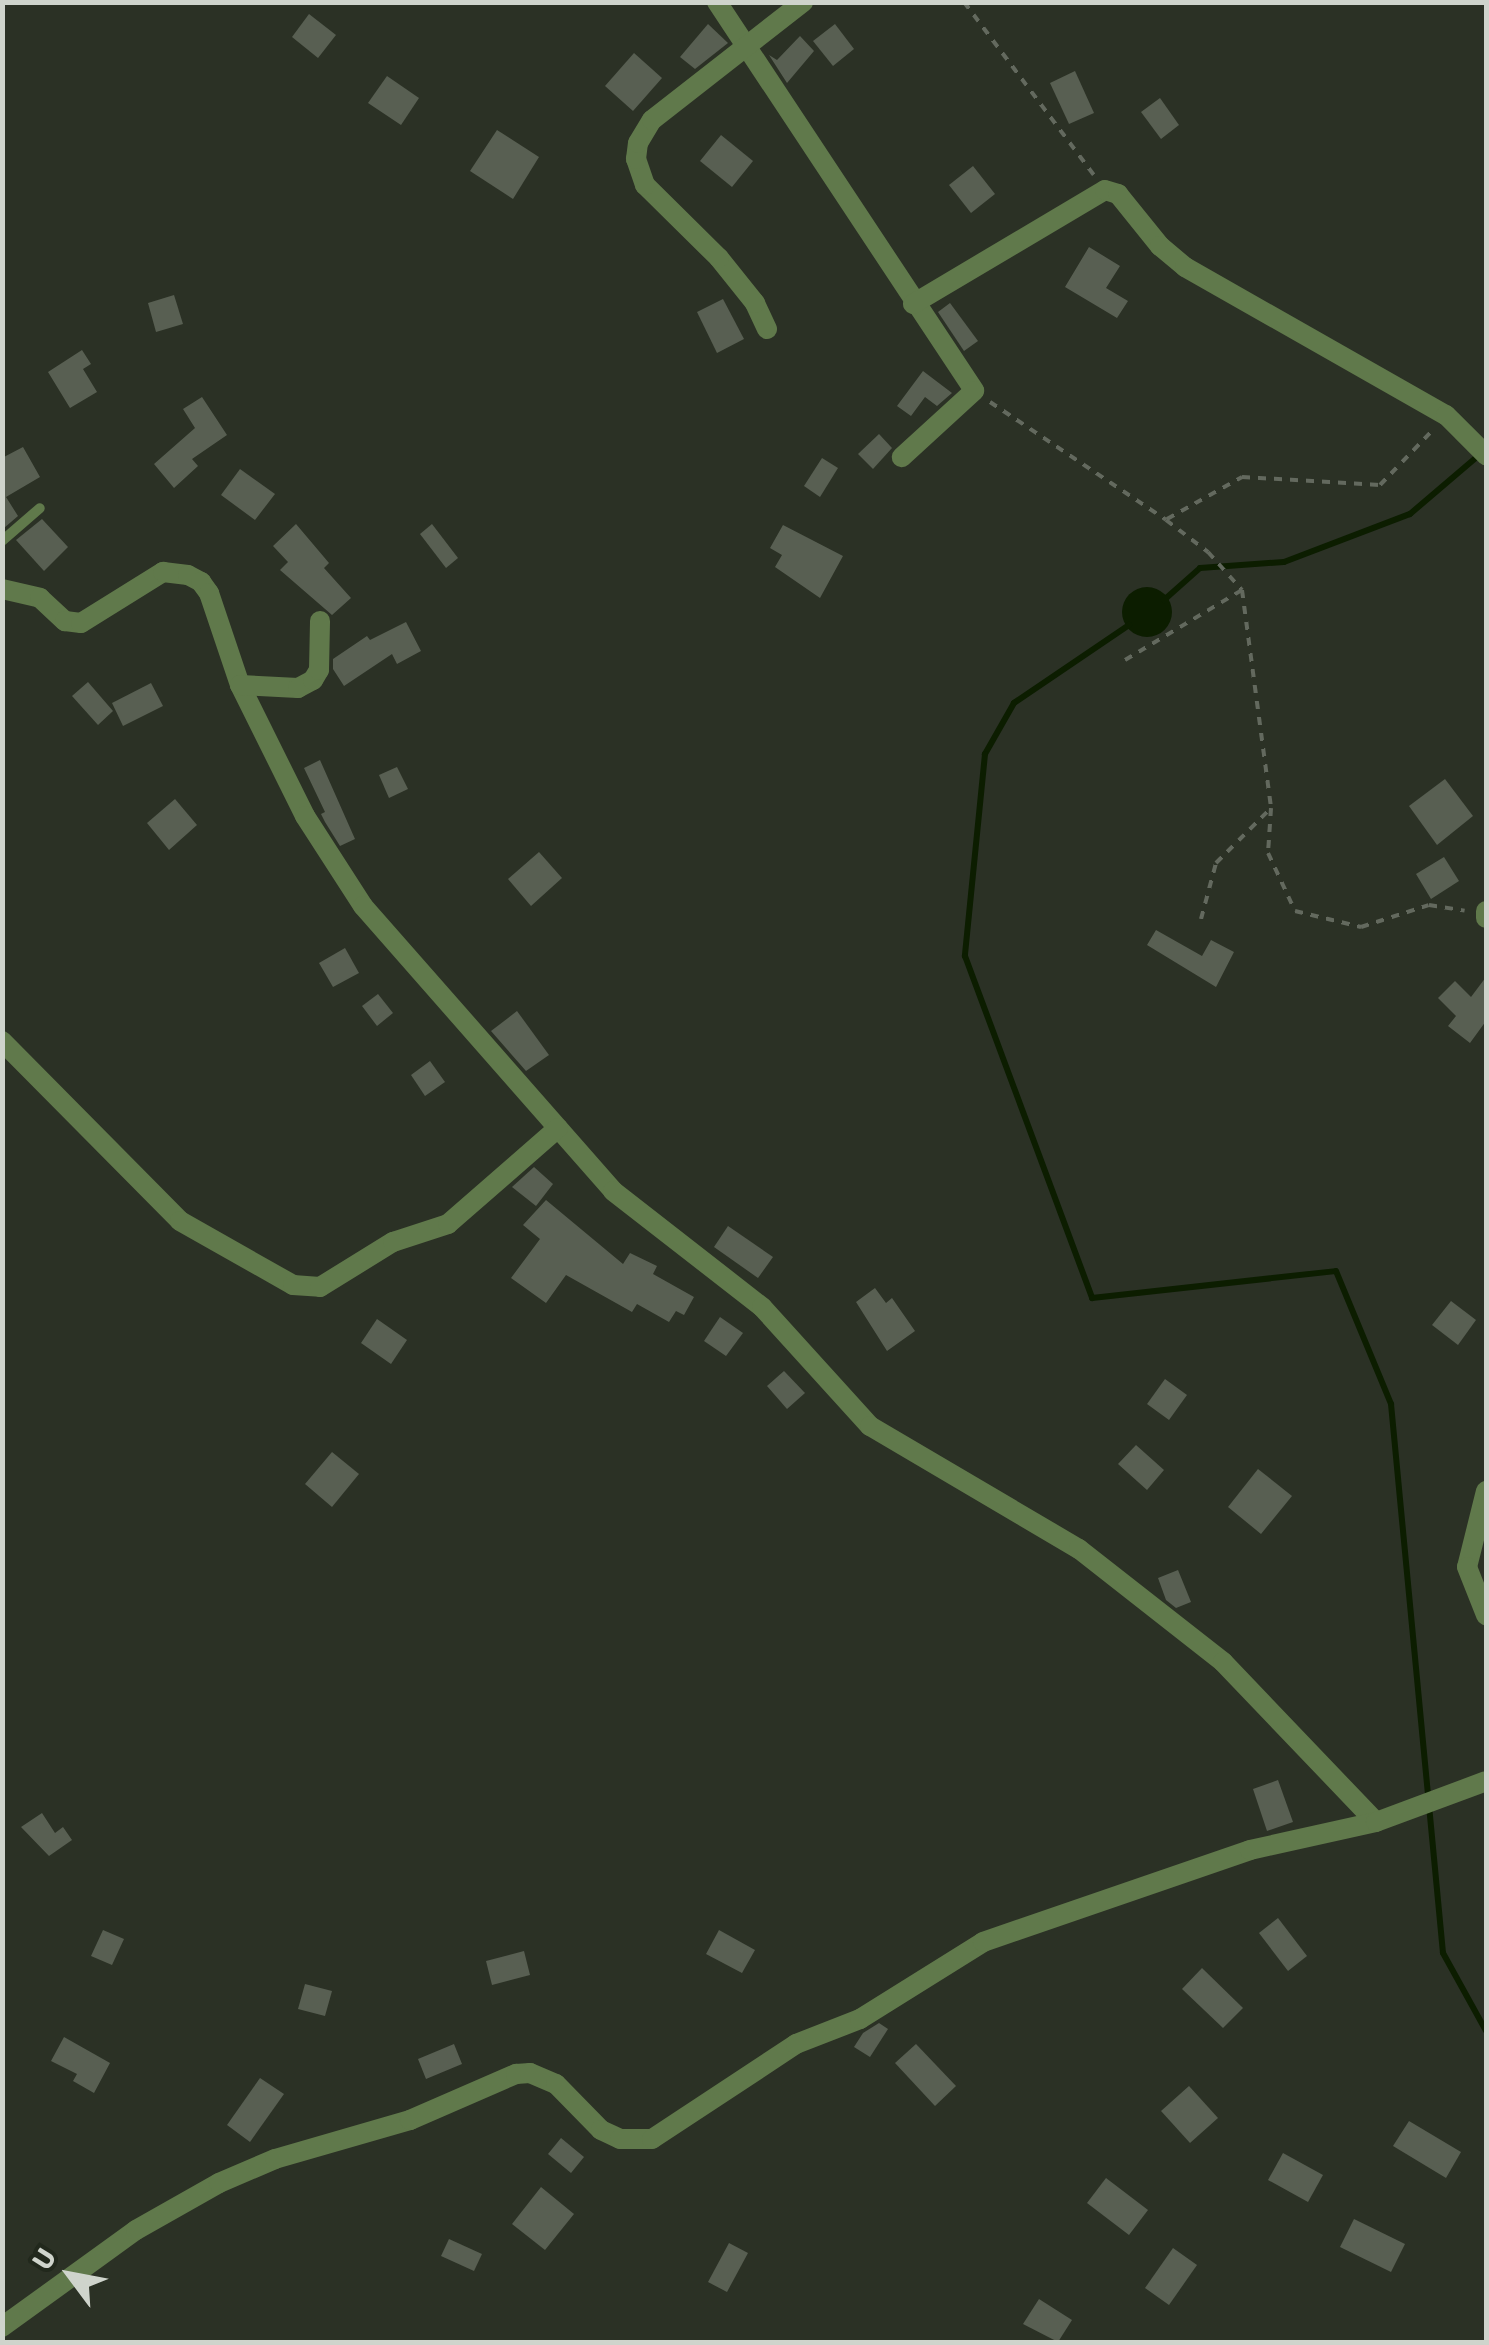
<!DOCTYPE html>
<style>
body{margin:0}
#map{position:relative;width:1489px;height:2345px;overflow:hidden;background:#2b3125;font-family:Signika,sans-serif}
div>[style]{position:absolute}
[style*='--x']{left:calc(var(--x)*1px);top:calc(var(--y)*1px);width:calc(var(--w)*1px);rotate:calc(var(--a)*1deg)}
.water>*{inset:0;background:#0c1d00}
.round{border-radius:50%}
.stream>*{height:6px;margin:-3px;padding:0 3px;transform-origin:3px;border-radius:3px;background:#0c1d00}
.building>*{inset:0;background:#585f52}
.path>*{height:4px;margin-top:-2px;transform-origin:0;background:repeating-linear-gradient(90deg,#63695e 0 8px,transparent 0 16px)}
.service>*{height:10px;margin:-5px;padding:0 5px;transform-origin:5px;border-radius:5px;background:#60794b}
.minor>*{height:20px;margin:-10px;padding:0 10px;transform-origin:10px;border-radius:10px;background:#60794b}
span{translate:-50% -50%;white-space:nowrap;text-align:center;line-height:1.15;-webkit-text-stroke:10px #21281c;paint-order:stroke}
.frame{position:absolute;inset:0;border:5px solid #cfd4cc;pointer-events:none}
.north{position:absolute;left:20px;top:2225px;width:100px;height:100px;-webkit-text-stroke:8px #21281c;paint-order:stroke;rotate:302deg;font-size:28px;font-weight:700;line-height:40px;text-align:center;color:#cfd4cc}
.north::after{content:'';display:block;margin:auto;width:35px;height:45px;background:#cfd4cc;clip-path:polygon(50% 0,100% 100%,50% 72%,0 100%)}
</style>
<div id="map">
<div class="water">
<i class="round" style="left:1122px;top:587px;width:50px;height:50px"></i>
</div>
<div class="stream">
<i style="--x:1164;--y:600;--w:48;--a:-41.6"></i>
<i style="--x:1200;--y:568;--w:84;--a:-4.1"></i>
<i style="--x:1284;--y:562;--w:135;--a:-20.9"></i>
<i style="--x:1410;--y:514;--w:89;--a:-40.5"></i>
<i style="--x:1129;--y:625;--w:139;--a:145.9"></i>
<i style="--x:1014;--y:703;--w:59;--a:119.6"></i>
<i style="--x:985;--y:754;--w:203;--a:95.7"></i>
<i style="--x:965;--y:956;--w:365;--a:69.6"></i>
<i style="--x:1092;--y:1298;--w:245;--a:-6.3"></i>
<i style="--x:1336;--y:1271;--w:144;--a:67.5"></i>
<i style="--x:1391;--y:1404;--w:551;--a:84.59"></i>
<i style="--x:1443;--y:1953;--w:89;--a:61.1"></i>
</div>
<div class="building">
<i style="clip-path:polygon(309px 14px,336px 35px,318px 58px,292px 37px)"></i>
<i style="clip-path:polygon(708px 24px,728px 43px,695px 69px,680px 57px)"></i>
<i style="clip-path:polygon(835px 24px,854px 49px,833px 66px,813px 41px)"></i>
<i style="clip-path:polygon(800px 36px,814px 51px,787px 83px,769px 55px,777px 60px)"></i>
<i style="clip-path:polygon(634px 53px,662px 78px,633px 111px,605px 86px)"></i>
<i style="clip-path:polygon(1075px 71px,1094px 113px,1069px 124px,1050px 83px)"></i>
<i style="clip-path:polygon(387px 76px,419px 98px,401px 125px,368px 103px)"></i>
<i style="clip-path:polygon(1160px 98px,1179px 125px,1161px 139px,1141px 112px)"></i>
<i style="clip-path:polygon(497px 130px,539px 157px,513px 199px,470px 171px)"></i>
<i style="clip-path:polygon(721px 135px,753px 161px,732px 187px,700px 161px)"></i>
<i style="clip-path:polygon(973px 166px,995px 194px,971px 213px,949px 185px)"></i>
<i style="clip-path:polygon(1089px 247px,1120px 266px,1106px 288px,1128px 301px,1117px 318px,1065px 287px)"></i>
<i style="clip-path:polygon(174px 295px,183px 324px,156px 332px,148px 303px)"></i>
<i style="clip-path:polygon(723px 299px,744px 339px,717px 353px,697px 312px)"></i>
<i style="clip-path:polygon(950px 303px,978px 341px,964px 351px,938px 312px)"></i>
<i style="clip-path:polygon(82px 350px,91px 364px,83px 369px,97px 392px,70px 408px,48px 372px)"></i>
<i style="clip-path:polygon(923px 371px,952px 393px,937px 406px,925px 397px,911px 416px,897px 406px)"></i>
<i style="clip-path:polygon(202px 397px,227px 435px,192px 459px,198px 466px,174px 488px,154px 464px,195px 428px,183px 409px)"></i>
<i style="clip-path:polygon(879px 434px,892px 448px,873px 469px,858px 454px)"></i>
<i style="clip-path:polygon(23px 447px,40px 477px,6px 497px,18px 516px,4px 528px,2px 458px)"></i>
<i style="clip-path:polygon(822px 458px,838px 468px,820px 497px,804px 486px)"></i>
<i style="clip-path:polygon(240px 469px,275px 494px,255px 520px,221px 495px)"></i>
<i style="clip-path:polygon(42px 519px,68px 547px,44px 571px,16px 540px)"></i>
<i style="clip-path:polygon(296px 524px,329px 563px,324px 568px,351px 598px,332px 615px,280px 570px,288px 562px,273px 546px)"></i>
<i style="clip-path:polygon(432px 524px,458px 558px,446px 568px,420px 534px)"></i>
<i style="clip-path:polygon(783px 525px,843px 556px,820px 598px,775px 567px,782px 555px,770px 548px)"></i>
<i style="clip-path:polygon(406px 622px,421px 651px,397px 664px,392px 654px,344px 686px,333px 669px,333px 659px,367px 636px,370px 640px)"></i>
<i style="clip-path:polygon(88px 682px,113px 711px,98px 725px,72px 696px)"></i>
<i style="clip-path:polygon(151px 683px,163px 706px,123px 726px,112px 703px)"></i>
<i style="clip-path:polygon(320px 760px,355px 839px,340px 846px,325px 822px,321px 814px,325px 812px,304px 768px)"></i>
<i style="clip-path:polygon(397px 767px,408px 789px,389px 798px,379px 775px)"></i>
<i style="clip-path:polygon(1445px 779px,1473px 816px,1437px 845px,1409px 806px)"></i>
<i style="clip-path:polygon(175px 799px,197px 825px,169px 850px,147px 823px)"></i>
<i style="clip-path:polygon(539px 852px,562px 878px,531px 906px,508px 879px)"></i>
<i style="clip-path:polygon(1444px 857px,1459px 881px,1431px 899px,1416px 874px)"></i>
<i style="clip-path:polygon(1156px 930px,1202px 956px,1211px 940px,1234px 952px,1216px 987px,1147px 945px)"></i>
<i style="clip-path:polygon(345px 948px,359px 973px,333px 987px,319px 963px)"></i>
<i style="clip-path:polygon(1486px 977px,1486px 1021px,1470px 1043px,1448px 1026px,1456px 1016px,1438px 998px,1455px 981px,1471px 997px)"></i>
<i style="clip-path:polygon(378px 994px,393px 1013px,377px 1026px,362px 1006px)"></i>
<i style="clip-path:polygon(517px 1011px,549px 1055px,526px 1071px,491px 1031px)"></i>
<i style="clip-path:polygon(430px 1061px,445px 1082px,425px 1096px,411px 1075px)"></i>
<i style="clip-path:polygon(534px 1167px,553px 1184px,536px 1206px,512px 1187px)"></i>
<i style="clip-path:polygon(546px 1200px,623px 1264px,630px 1253px,657px 1266px,653px 1274px,694px 1297px,684px 1315px,676px 1311px,669px 1322px,637px 1304px,632px 1312px,566px 1275px,546px 1303px,511px 1278px,540px 1239px,523px 1225px)"></i>
<i style="clip-path:polygon(728px 1226px,773px 1257px,758px 1278px,714px 1247px)"></i>
<i style="clip-path:polygon(875px 1288px,886px 1303px,892px 1298px,915px 1331px,887px 1351px,856px 1302px)"></i>
<i style="clip-path:polygon(1451px 1301px,1476px 1320px,1458px 1345px,1432px 1325px)"></i>
<i style="clip-path:polygon(720px 1317px,743px 1333px,726px 1356px,704px 1341px)"></i>
<i style="clip-path:polygon(377px 1319px,407px 1340px,391px 1364px,361px 1343px)"></i>
<i style="clip-path:polygon(784px 1371px,805px 1393px,787px 1409px,767px 1386px)"></i>
<i style="clip-path:polygon(1165px 1379px,1187px 1395px,1169px 1420px,1147px 1404px)"></i>
<i style="clip-path:polygon(1136px 1445px,1164px 1470px,1147px 1490px,1118px 1464px)"></i>
<i style="clip-path:polygon(332px 1452px,359px 1474px,332px 1507px,305px 1484px)"></i>
<i style="clip-path:polygon(1258px 1469px,1292px 1496px,1261px 1534px,1228px 1507px)"></i>
<i style="clip-path:polygon(1178px 1570px,1191px 1602px,1176px 1608px,1166px 1600px,1158px 1578px)"></i>
<i style="clip-path:polygon(1278px 1780px,1293px 1822px,1267px 1831px,1253px 1789px)"></i>
<i style="clip-path:polygon(42px 1813px,55px 1833px,63px 1827px,72px 1840px,49px 1856px,21px 1827px)"></i>
<i style="clip-path:polygon(1278px 1918px,1307px 1956px,1288px 1971px,1259px 1933px)"></i>
<i style="clip-path:polygon(103px 1930px,124px 1939px,112px 1965px,91px 1956px)"></i>
<i style="clip-path:polygon(719px 1930px,755px 1950px,742px 1973px,706px 1954px)"></i>
<i style="clip-path:polygon(524px 1951px,530px 1975px,492px 1985px,486px 1961px)"></i>
<i style="clip-path:polygon(1202px 1968px,1243px 2008px,1223px 2028px,1182px 1989px)"></i>
<i style="clip-path:polygon(305px 1984px,332px 1991px,325px 2016px,298px 2009px)"></i>
<i style="clip-path:polygon(879px 2023px,888px 2029px,870px 2057px,854px 2047px,863px 2033px)"></i>
<i style="clip-path:polygon(64px 2037px,110px 2063px,94px 2093px,73px 2081px,77px 2074px,51px 2061px)"></i>
<i style="clip-path:polygon(454px 2044px,462px 2064px,426px 2079px,418px 2059px)"></i>
<i style="clip-path:polygon(916px 2044px,956px 2086px,935px 2106px,895px 2063px)"></i>
<i style="clip-path:polygon(260px 2078px,284px 2094px,250px 2142px,227px 2125px)"></i>
<i style="clip-path:polygon(1189px 2086px,1218px 2118px,1190px 2143px,1161px 2111px)"></i>
<i style="clip-path:polygon(1409px 2121px,1461px 2152px,1446px 2178px,1393px 2146px)"></i>
<i style="clip-path:polygon(561px 2138px,584px 2157px,571px 2173px,548px 2154px)"></i>
<i style="clip-path:polygon(1283px 2153px,1323px 2175px,1308px 2202px,1268px 2180px)"></i>
<i style="clip-path:polygon(1106px 2178px,1148px 2210px,1129px 2235px,1087px 2203px)"></i>
<i style="clip-path:polygon(541px 2187px,574px 2214px,545px 2250px,512px 2224px)"></i>
<i style="clip-path:polygon(1354px 2219px,1405px 2244px,1391px 2272px,1340px 2247px)"></i>
<i style="clip-path:polygon(449px 2239px,482px 2254px,474px 2271px,441px 2256px)"></i>
<i style="clip-path:polygon(729px 2243px,748px 2253px,727px 2292px,708px 2282px)"></i>
<i style="clip-path:polygon(1173px 2248px,1197px 2265px,1169px 2305px,1145px 2288px)"></i>
<i style="clip-path:polygon(1039px 2299px,1072px 2320px,1058px 2342px,1023px 2324px)"></i>
</div>
<div class="path">
<i style="--x:964;--y:2;--w:216;--a:53.1"></i>
<i style="--x:990;--y:402;--w:212;--a:33.8"></i>
<i style="--x:1166;--y:520;--w:53;--a:37.3"></i>
<i style="--x:1208;--y:552;--w:51;--a:48.2"></i>
<i style="--x:1242;--y:590;--w:220;--a:82.4"></i>
<i style="--x:1271;--y:808;--w:45;--a:93.8"></i>
<i style="--x:1268;--y:853;--w:64;--a:65"></i>
<i style="--x:1295;--y:911;--w:68;--a:13.6"></i>
<i style="--x:1361;--y:927;--w:71;--a:-17.9"></i>
<i style="--x:1429;--y:905;--w:36;--a:9"></i>
<i style="--x:1167;--y:519;--w:86;--a:-29.2"></i>
<i style="--x:1242;--y:477;--w:138;--a:3.3"></i>
<i style="--x:1380;--y:485;--w:76;--a:-46.1"></i>
<i style="--x:1125;--y:660;--w:136;--a:-30.9"></i>
<i style="--x:1201;--y:919;--w:58;--a:-75"></i>
<i style="--x:1216;--y:863;--w:78;--a:-45"></i>
</div>
<div class="service">
<i style="--x:2;--y:541;--w:50;--a:-41"></i>
</div>
<div class="minor">
<i style="--x:717;--y:2;--w:466;--a:56.5"></i>
<i style="--x:974;--y:391;--w:98;--a:137.5"></i>
<i style="--x:913;--y:304;--w:223;--a:-30.7"></i>
<i style="--x:1105;--y:190;--w:14;--a:17"></i>
<i style="--x:1118;--y:194;--w:67;--a:51.1"></i>
<i style="--x:1160;--y:246;--w:33;--a:40"></i>
<i style="--x:1185;--y:267;--w:300;--a:29.6"></i>
<i style="--x:1446;--y:415;--w:57;--a:45"></i>
<i style="--x:767;--y:329;--w:29;--a:-115"></i>
<i style="--x:755;--y:303;--w:58;--a:-128.7"></i>
<i style="--x:719;--y:258;--w:104;--a:-135.4"></i>
<i style="--x:645;--y:185;--w:28;--a:-109"></i>
<i style="--x:636;--y:159;--w:16;--a:-83"></i>
<i style="--x:638;--y:143;--w:27;--a:-59"></i>
<i style="--x:652;--y:120;--w:192;--a:-38"></i>
<i style="--x:2;--y:589;--w:39;--a:13"></i>
<i style="--x:40;--y:598;--w:34;--a:43"></i>
<i style="--x:65;--y:621;--w:16;--a:7"></i>
<i style="--x:81;--y:623;--w:97;--a:-31.9"></i>
<i style="--x:163;--y:572;--w:25;--a:7"></i>
<i style="--x:188;--y:575;--w:15;--a:28"></i>
<i style="--x:201;--y:582;--w:14;--a:54"></i>
<i style="--x:209;--y:593;--w:97;--a:71.4"></i>
<i style="--x:240;--y:685;--w:146;--a:63.6"></i>
<i style="--x:305;--y:816;--w:107;--a:57.2"></i>
<i style="--x:363;--y:906;--w:379;--a:48.7"></i>
<i style="--x:613;--y:1191;--w:189;--a:37.9"></i>
<i style="--x:762;--y:1307;--w:161;--a:47.8"></i>
<i style="--x:870;--y:1426;--w:243;--a:30.5"></i>
<i style="--x:1079;--y:1549;--w:183;--a:38.1"></i>
<i style="--x:1223;--y:1662;--w:221;--a:46.3"></i>
<i style="--x:240;--y:685;--w:58;--a:3"></i>
<i style="--x:298;--y:688;--w:17;--a:-28"></i>
<i style="--x:313;--y:680;--w:12;--a:-59"></i>
<i style="--x:319;--y:670;--w:49;--a:-88.8"></i>
<i style="--x:1486;--y:911;--w:7;--a:90"></i>
<i style="--x:2;--y:1041;--w:253;--a:45.3"></i>
<i style="--x:180;--y:1221;--w:130;--a:29.5"></i>
<i style="--x:293;--y:1285;--w:27;--a:4"></i>
<i style="--x:320;--y:1287;--w:86;--a:-31.7"></i>
<i style="--x:393;--y:1242;--w:58;--a:-18.1"></i>
<i style="--x:448;--y:1224;--w:146;--a:-41.1"></i>
<i style="--x:1486;--y:1491;--w:78;--a:104"></i>
<i style="--x:1467;--y:1567;--w:52;--a:68.4"></i>
<i style="--x:2;--y:2327;--w:165;--a:-35.9"></i>
<i style="--x:136;--y:2230;--w:95;--a:-29.5"></i>
<i style="--x:219;--y:2183;--w:61;--a:-23.2"></i>
<i style="--x:275;--y:2159;--w:141;--a:-16.1"></i>
<i style="--x:410;--y:2120;--w:116;--a:-23.5"></i>
<i style="--x:516;--y:2074;--w:14;--a:-4"></i>
<i style="--x:530;--y:2073;--w:28;--a:23"></i>
<i style="--x:556;--y:2084;--w:64;--a:45.6"></i>
<i style="--x:601;--y:2130;--w:21;--a:25"></i>
<i style="--x:620;--y:2139;--w:32;--a:0"></i>
<i style="--x:652;--y:2139;--w:173;--a:-33.4"></i>
<i style="--x:796;--y:2044;--w:69;--a:-21.3"></i>
<i style="--x:860;--y:2019;--w:145;--a:-32"></i>
<i style="--x:983;--y:1942;--w:282;--a:-19"></i>
<i style="--x:1250;--y:1850;--w:129;--a:-12.5"></i>
<i style="--x:1376;--y:1822;--w:117;--a:-20.4"></i>
</div>
<div class="frame"></div>
<div class="north">U</div>
</div>
